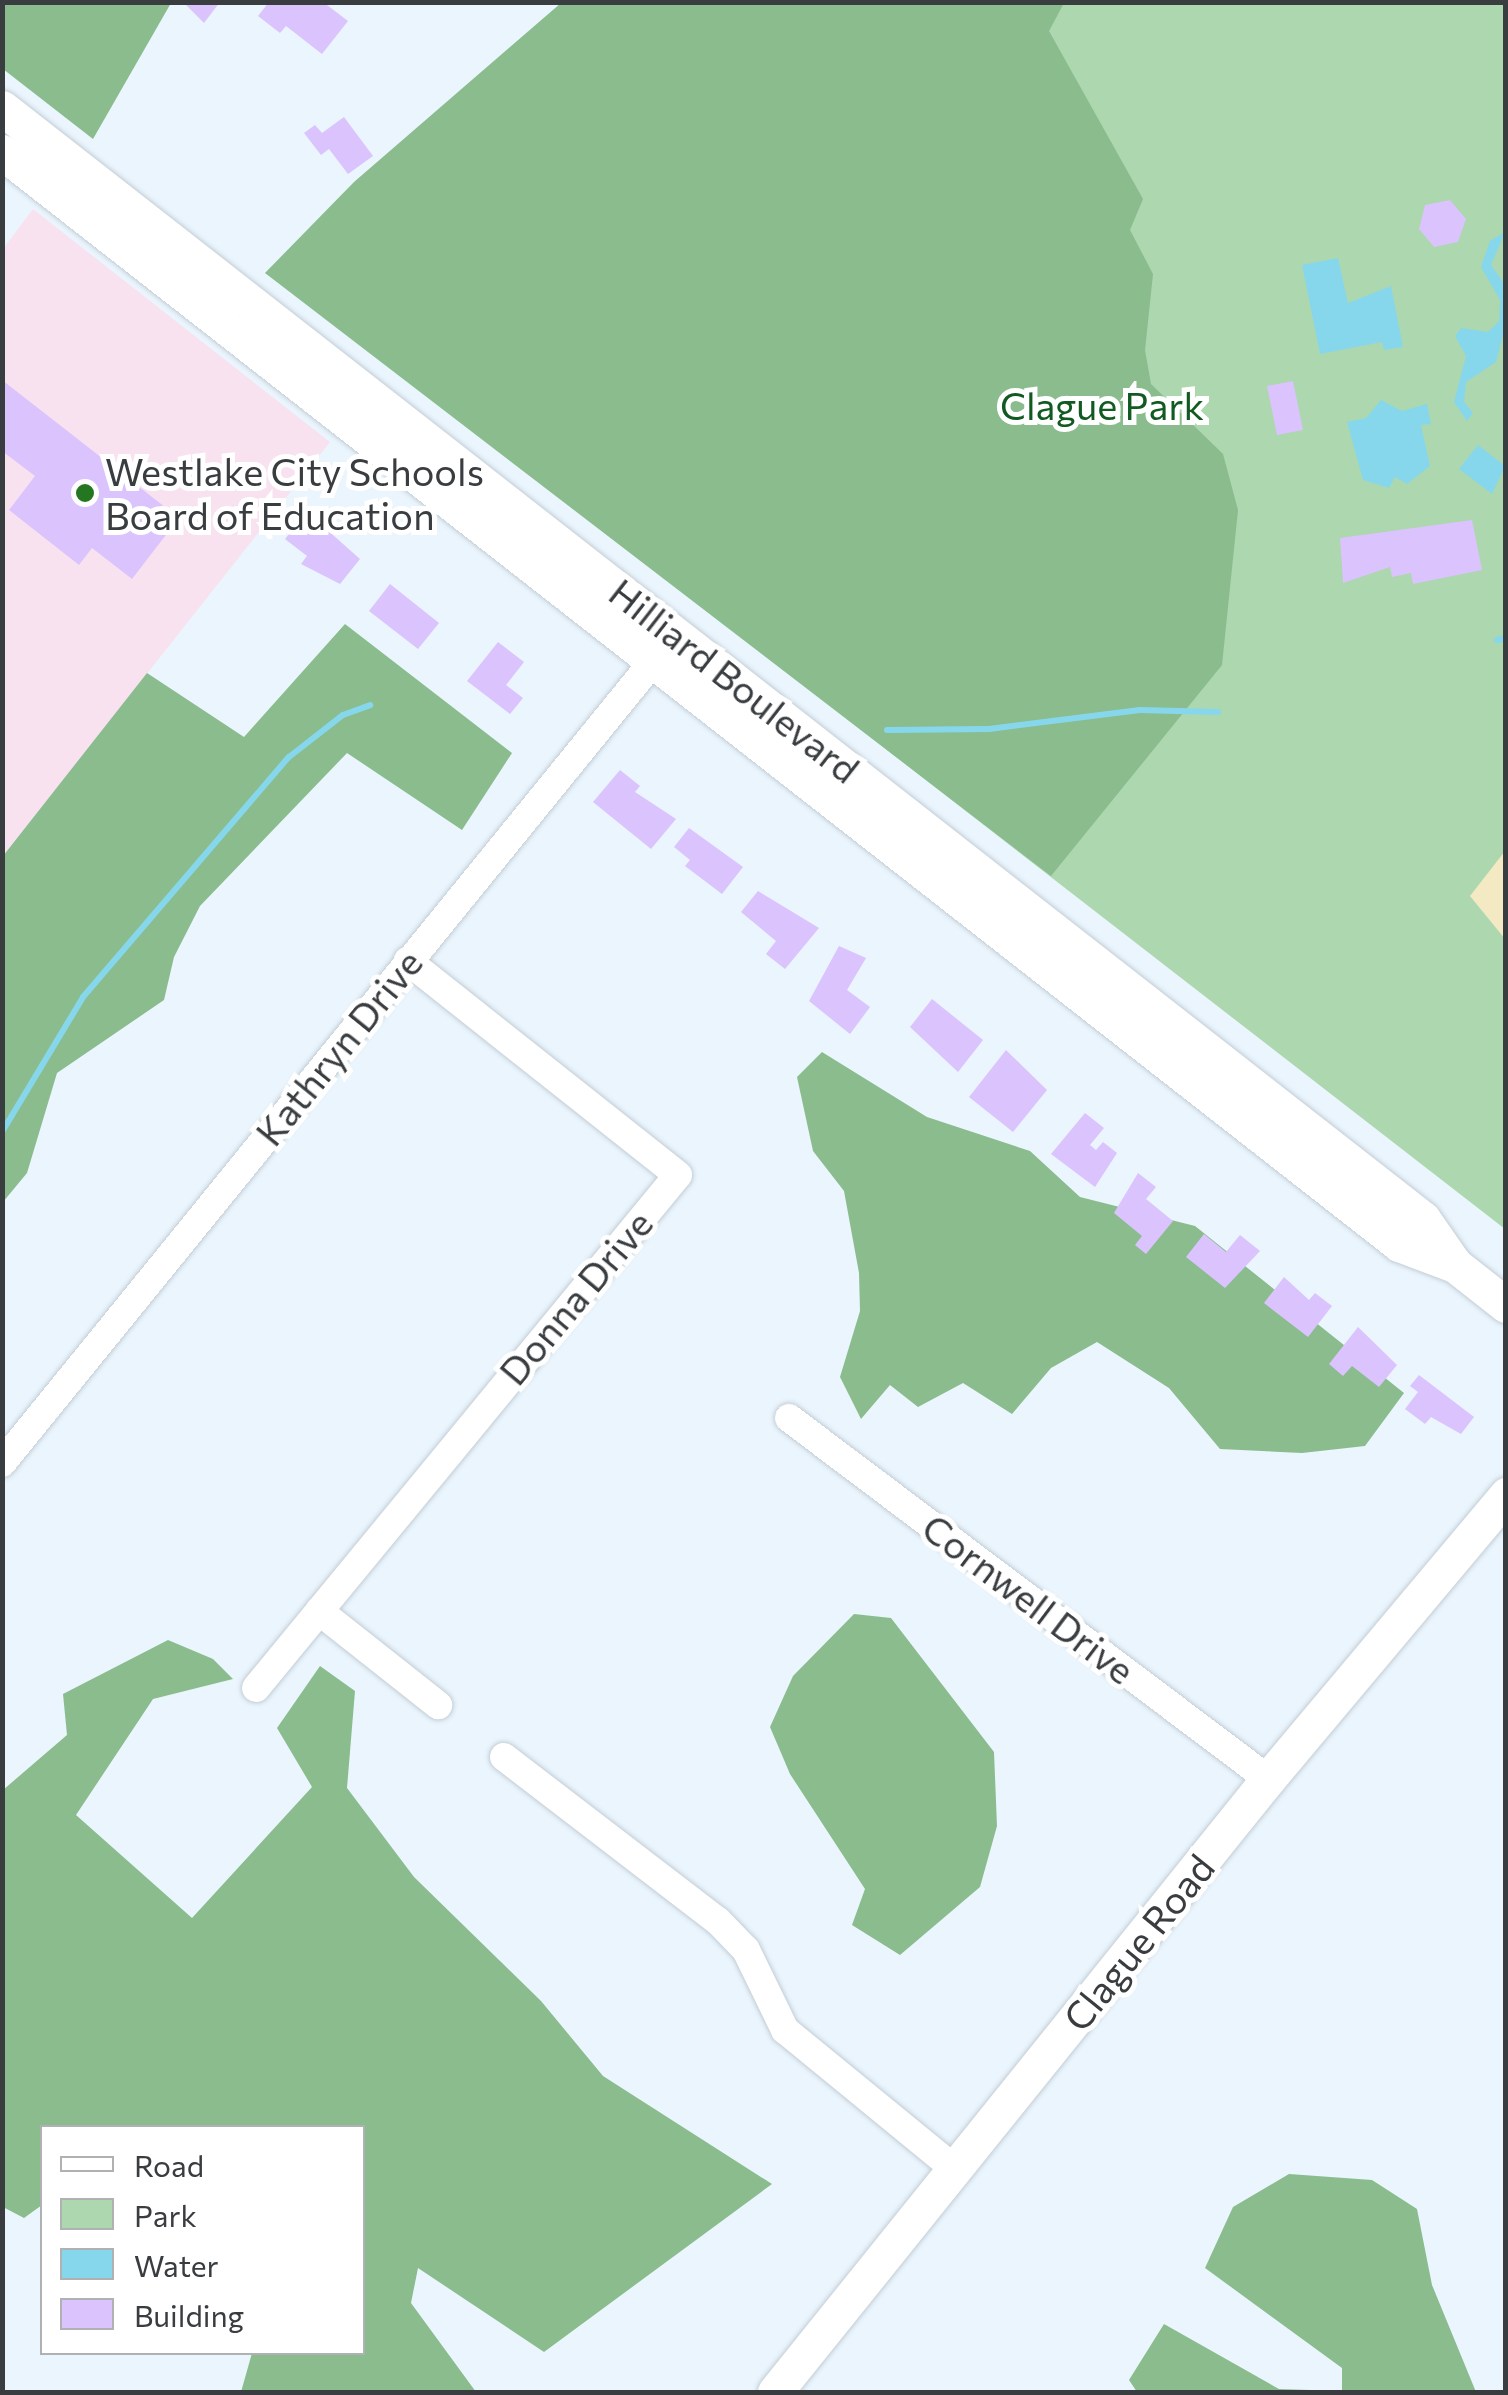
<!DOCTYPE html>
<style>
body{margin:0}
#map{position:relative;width:1508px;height:2395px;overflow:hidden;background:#eaf5fd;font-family:Commissioner,sans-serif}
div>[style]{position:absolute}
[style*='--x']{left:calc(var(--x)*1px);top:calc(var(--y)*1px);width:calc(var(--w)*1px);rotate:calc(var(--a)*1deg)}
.education>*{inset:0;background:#f9e2ef}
.green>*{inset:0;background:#acd7af}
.forest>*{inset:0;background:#8abc8e}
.sand>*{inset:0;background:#f3eac4}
.water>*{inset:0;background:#87d7ec}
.stream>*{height:6px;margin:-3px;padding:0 3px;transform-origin:3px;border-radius:3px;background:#87d7ec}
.building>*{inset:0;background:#dbc3fd}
.roads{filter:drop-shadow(0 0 2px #c3cdd5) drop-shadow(0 0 2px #c3cdd5)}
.minor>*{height:28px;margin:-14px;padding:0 14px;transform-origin:14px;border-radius:14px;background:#fff}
.major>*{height:35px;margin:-17.5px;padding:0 17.5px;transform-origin:17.5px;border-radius:17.5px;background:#fff}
.dots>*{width:28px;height:28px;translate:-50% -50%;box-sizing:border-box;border:5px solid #fff;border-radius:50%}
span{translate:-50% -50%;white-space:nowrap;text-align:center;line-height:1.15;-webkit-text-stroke:10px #fff;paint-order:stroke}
.park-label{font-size:38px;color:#115b22}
.poi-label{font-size:38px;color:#393d40}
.left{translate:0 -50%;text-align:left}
.street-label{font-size:38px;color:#393d40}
.frame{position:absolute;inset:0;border:5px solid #393d40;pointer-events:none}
.legend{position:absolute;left:40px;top:2125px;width:325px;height:230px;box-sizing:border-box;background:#fff;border:2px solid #b0b1b3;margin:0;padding:12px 18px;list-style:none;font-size:30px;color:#393d40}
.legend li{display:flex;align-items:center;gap:20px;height:50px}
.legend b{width:50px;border:2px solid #b0b1b3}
</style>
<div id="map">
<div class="education">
<i style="clip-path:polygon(33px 209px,330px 442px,3px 856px,3px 249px)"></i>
</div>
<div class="green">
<i style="clip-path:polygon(600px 3px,1505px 3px,1505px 1229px,268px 270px)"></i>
</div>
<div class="forest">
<i style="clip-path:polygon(2px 3px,3px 2px,171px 3px,93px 139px,3px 69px)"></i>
<i style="clip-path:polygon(561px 3px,1064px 3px,1049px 31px,1143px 199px,1130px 230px,1153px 274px,1145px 350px,1151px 384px,1223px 454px,1238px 510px,1222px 665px,1051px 876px,265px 273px,354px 182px)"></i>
<i style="clip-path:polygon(345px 624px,512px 753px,462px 830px,347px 753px,200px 906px,174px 957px,164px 1000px,57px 1073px,27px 1173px,3px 1202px,3px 856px,147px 673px,244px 737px)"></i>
<i style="clip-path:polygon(822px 1052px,927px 1117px,1030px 1151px,1080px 1197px,1195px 1226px,1404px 1393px,1365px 1446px,1302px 1453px,1220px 1449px,1169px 1388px,1097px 1342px,1051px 1368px,1012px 1414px,963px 1383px,918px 1407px,890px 1385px,861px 1419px,840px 1377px,860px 1311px,859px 1273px,844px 1191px,813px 1151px,797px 1077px)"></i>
<i style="clip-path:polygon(854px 1614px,891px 1618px,994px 1752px,997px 1826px,980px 1887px,900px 1955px,852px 1925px,865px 1889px,790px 1774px,770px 1727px,793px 1676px)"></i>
<i style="clip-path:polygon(168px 1640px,213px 1659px,233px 1679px,153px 1699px,76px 1815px,192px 1918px,312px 1787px,277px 1728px,320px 1666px,355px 1691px,347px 1788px,414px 1877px,541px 2001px,603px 2076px,772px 2184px,544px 2352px,418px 2268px,411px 2303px,476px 2392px,241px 2392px,252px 2353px,362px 2352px,362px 2128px,42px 2128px,42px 2205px,24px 2218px,3px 2207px,3px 1790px,67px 1735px,63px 1694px)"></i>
<i style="clip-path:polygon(1289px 2174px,1372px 2180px,1417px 2209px,1432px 2285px,1476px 2392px,1137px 2392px,1129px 2380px,1164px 2324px,1279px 2389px,1342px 2391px,1342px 2368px,1205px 2268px,1233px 2207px)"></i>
</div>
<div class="sand">
<i style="clip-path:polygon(1505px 851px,1505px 939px,1470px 896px)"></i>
</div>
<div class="water">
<i style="clip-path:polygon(1505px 232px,1491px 265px,1505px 285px,1505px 327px,1496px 362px,1466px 382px,1464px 402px,1473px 413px,1467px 421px,1454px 402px,1466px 356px,1455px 336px,1461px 328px,1488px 332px,1499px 321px,1500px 300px,1481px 267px,1490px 241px)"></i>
<i style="clip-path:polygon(1338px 258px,1348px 303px,1391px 286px,1403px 347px,1384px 350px,1382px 342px,1320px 354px,1302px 265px)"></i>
<i style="clip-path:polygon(1381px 400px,1402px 411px,1427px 404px,1431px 424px,1421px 425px,1430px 466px,1407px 484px,1395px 477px,1389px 488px,1363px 480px,1347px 422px,1366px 418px)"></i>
<i style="clip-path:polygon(1478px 445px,1505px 466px,1492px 494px,1459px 469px)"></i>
</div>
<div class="stream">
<i style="--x:1497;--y:640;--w:9;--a:-13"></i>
<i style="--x:887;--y:730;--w:102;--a:-0.6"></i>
<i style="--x:989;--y:729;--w:152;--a:-7.2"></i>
<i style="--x:1140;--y:710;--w:78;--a:1.5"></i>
<i style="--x:2;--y:1132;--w:157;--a:-59"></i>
<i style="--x:83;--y:997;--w:316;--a:-49.4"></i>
<i style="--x:289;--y:757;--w:68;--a:-37.9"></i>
<i style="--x:343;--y:715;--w:29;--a:-20"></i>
</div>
<div class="building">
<i style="clip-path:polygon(183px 2px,220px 2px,204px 23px)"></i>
<i style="clip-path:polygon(269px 2px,323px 2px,348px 21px,322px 54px,286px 26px,280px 33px,258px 16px)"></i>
<i style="clip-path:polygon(344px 117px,373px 156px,348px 174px,329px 149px,321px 155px,304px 133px,315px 125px,322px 133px)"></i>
<i style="clip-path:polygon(1450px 200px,1466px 219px,1458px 242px,1434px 247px,1419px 229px,1425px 205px)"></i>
<i style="clip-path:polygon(2px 380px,179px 518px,132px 579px,92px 548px,79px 565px,9px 510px,35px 476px,2px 451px)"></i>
<i style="clip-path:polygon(1293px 381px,1303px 430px,1277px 435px,1267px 386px)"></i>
<i style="clip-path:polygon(307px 512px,360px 559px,340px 584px,301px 564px,307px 556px,285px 539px)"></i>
<i style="clip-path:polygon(1472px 520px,1482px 570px,1413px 584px,1411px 573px,1392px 577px,1390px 567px,1343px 583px,1340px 538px)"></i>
<i style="clip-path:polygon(390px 584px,439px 623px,418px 649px,369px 611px)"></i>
<i style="clip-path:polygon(498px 642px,524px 662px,506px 685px,523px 698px,510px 714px,467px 681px)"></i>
<i style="clip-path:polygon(620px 770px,640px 786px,635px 792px,676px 819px,651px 849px,593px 802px)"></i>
<i style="clip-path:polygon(689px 828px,743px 867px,722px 894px,685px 866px,690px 860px,674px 847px)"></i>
<i style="clip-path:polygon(758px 891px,819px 928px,785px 969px,766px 954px,776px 941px,741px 912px)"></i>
<i style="clip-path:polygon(839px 946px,866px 958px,847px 990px,870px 1007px,850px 1034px,809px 1001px)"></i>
<i style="clip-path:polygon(932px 999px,983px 1040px,958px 1072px,910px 1027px)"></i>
<i style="clip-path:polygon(1006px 1050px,1047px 1090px,1013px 1132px,969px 1097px)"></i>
<i style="clip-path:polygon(1085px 1113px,1104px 1128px,1090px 1145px,1096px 1150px,1103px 1142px,1117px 1153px,1095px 1187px,1051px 1154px)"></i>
<i style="clip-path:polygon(1138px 1173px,1156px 1187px,1146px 1199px,1173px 1221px,1146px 1254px,1135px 1245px,1142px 1236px,1114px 1213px)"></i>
<i style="clip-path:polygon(1204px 1234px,1226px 1252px,1240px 1235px,1260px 1251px,1225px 1288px,1186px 1257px)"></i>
<i style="clip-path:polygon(1284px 1277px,1309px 1300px,1315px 1293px,1332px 1306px,1308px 1337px,1264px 1303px)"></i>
<i style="clip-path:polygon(1358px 1327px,1397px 1365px,1379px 1387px,1352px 1366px,1343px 1376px,1329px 1364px)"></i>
<i style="clip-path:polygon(1419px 1375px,1474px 1417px,1461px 1434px,1431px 1417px,1425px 1424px,1405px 1409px,1418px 1392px,1410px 1386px)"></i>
</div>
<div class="roads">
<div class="minor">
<i style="--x:789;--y:1418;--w:600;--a:37"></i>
<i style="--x:2;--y:1463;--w:1051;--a:-50.91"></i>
<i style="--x:319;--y:1611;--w:152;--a:38.3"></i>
<i style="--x:256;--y:1688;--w:664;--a:-50.56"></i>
<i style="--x:678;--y:1175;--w:345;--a:-141.6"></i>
<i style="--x:504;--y:1757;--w:270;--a:37.5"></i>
<i style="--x:718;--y:1921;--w:40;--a:46"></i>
<i style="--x:746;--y:1950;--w:89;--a:64"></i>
<i style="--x:785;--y:2030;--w:220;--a:39.3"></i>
</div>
<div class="major">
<i style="--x:2;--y:108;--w:1804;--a:38.02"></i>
<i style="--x:1423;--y:1219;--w:56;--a:55.2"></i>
<i style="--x:1455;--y:1265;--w:65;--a:38.1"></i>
<i style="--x:2;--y:152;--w:1773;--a:38.01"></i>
<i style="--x:1399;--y:1244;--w:60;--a:20.6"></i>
<i style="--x:775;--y:2392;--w:787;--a:-51.19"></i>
<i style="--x:1268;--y:1779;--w:371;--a:-50"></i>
</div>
</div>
<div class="dots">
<i style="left:85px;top:493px;background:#247620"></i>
</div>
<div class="park-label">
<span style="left:1102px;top:405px">Clague Park</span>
</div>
<div class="poi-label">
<span class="left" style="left:105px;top:493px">Westlake City Schools<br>Board of Education</span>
</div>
<div class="street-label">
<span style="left:735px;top:680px;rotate:38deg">Hilliard Boulevard</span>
<span style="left:338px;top:1047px;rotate:-51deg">Kathryn Drive</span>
<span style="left:575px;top:1297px;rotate:-50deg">Donna Drive</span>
<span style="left:1029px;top:1598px;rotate:37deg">Cornwell Drive</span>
<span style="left:1138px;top:1942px;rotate:-51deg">Clague Road</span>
</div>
<div class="frame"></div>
<ul class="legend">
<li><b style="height:12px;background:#fff"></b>Road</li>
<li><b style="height:28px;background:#acd7af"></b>Park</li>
<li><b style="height:28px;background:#87d7ec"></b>Water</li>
<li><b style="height:28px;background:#dbc3fd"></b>Building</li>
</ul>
</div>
